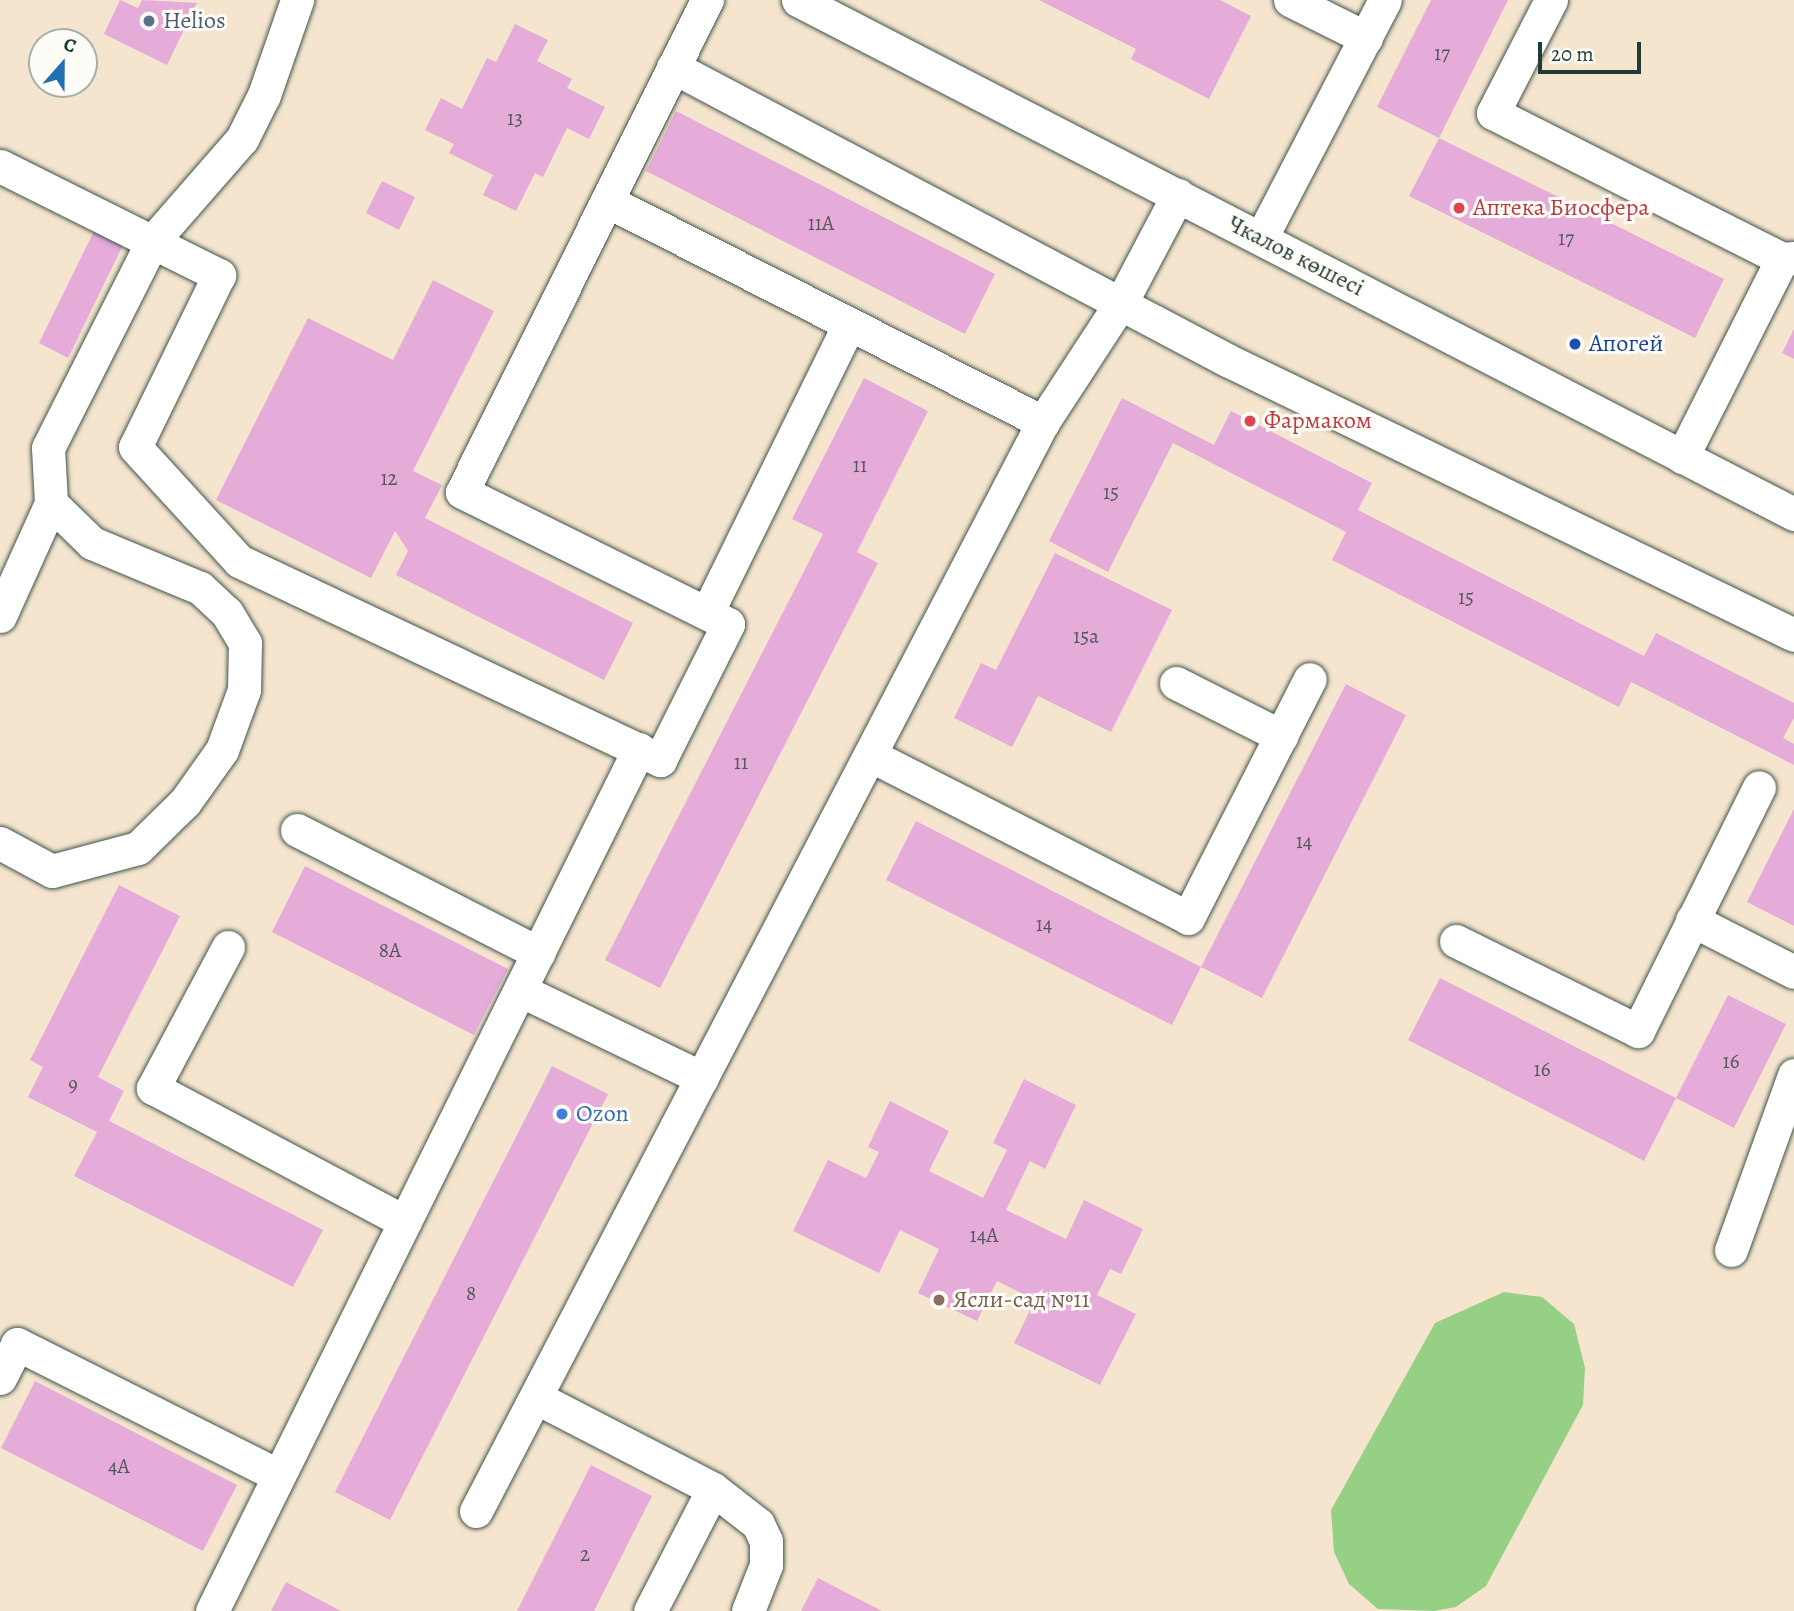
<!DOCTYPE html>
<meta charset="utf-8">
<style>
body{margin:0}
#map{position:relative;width:1794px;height:1611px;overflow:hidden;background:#f6e5ce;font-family:Alegreya,serif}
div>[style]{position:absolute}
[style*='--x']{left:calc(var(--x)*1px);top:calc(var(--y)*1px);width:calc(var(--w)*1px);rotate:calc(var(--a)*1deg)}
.green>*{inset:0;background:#95d085}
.building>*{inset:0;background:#e6acd9}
.roads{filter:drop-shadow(0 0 2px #3f564b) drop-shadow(0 0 2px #3f564b)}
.minor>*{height:33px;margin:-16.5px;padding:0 16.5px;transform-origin:16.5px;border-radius:16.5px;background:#fff}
.dots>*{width:19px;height:19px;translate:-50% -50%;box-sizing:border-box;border:4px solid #fdfcf7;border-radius:50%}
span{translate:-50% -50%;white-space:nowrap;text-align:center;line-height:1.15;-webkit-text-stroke:6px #fdfcf7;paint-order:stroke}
.number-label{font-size:21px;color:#51595d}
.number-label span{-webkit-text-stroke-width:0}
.service-label{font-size:24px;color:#4e5e75}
.left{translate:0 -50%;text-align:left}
.health-label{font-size:24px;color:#be3a42}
.street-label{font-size:24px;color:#1f3d34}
.transit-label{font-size:24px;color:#164399}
.shop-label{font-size:24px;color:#366cbe}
.education-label{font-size:24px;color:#785e54}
.north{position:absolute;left:28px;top:28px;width:70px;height:70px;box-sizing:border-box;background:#fdfcf7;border:2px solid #a4b0a9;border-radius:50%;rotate:21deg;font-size:19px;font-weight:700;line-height:28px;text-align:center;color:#1f3d34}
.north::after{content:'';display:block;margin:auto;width:24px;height:32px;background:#1f6fb2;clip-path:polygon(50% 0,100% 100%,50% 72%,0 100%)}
.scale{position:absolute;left:1538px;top:42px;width:103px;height:32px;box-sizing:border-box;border:4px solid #1f3d34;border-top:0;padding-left:9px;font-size:21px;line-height:24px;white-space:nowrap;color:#1f3d34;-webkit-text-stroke:5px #fdfcf7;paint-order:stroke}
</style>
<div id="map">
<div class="green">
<i style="clip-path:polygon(1504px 1292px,1542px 1297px,1574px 1324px,1585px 1368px,1583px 1405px,1486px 1586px,1456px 1607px,1434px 1611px,1378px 1609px,1349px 1584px,1334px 1552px,1331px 1510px,1435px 1323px)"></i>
</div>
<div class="building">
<i style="clip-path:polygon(120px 0,138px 8px,142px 0,197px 3px,167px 65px,104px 34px)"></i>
<i style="clip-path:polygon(1039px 0,1220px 0,1251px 16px,1209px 99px,1131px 59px,1136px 49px)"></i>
<i style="clip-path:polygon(1431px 0,1508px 0,1439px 138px,1377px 107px)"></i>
<i style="clip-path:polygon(515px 24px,548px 40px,537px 61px,572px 79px,567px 88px,605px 107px,589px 139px,567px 128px,543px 177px,535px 173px,516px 211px,483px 195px,493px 175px,449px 153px,454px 144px,425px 130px,441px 98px,462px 109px,487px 58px,496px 62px)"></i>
<i style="clip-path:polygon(676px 111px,995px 274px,965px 334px,646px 171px)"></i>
<i style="clip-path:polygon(1439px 138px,1724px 279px,1695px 338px,1409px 196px)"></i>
<i style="clip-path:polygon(382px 181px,415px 197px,399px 230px,366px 213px)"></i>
<i style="clip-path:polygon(95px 229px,124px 243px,68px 358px,39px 343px)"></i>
<i style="clip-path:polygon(433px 280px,494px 311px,413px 471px,442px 485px,425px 518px,633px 623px,604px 680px,396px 575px,408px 551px,395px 531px,371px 578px,216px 500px,308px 318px,393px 360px)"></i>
<i style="clip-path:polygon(1794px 329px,1794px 359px,1782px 353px)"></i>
<i style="clip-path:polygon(864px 378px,928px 411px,857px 552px,878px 563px,660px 988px,605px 960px,823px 534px,792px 519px)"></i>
<i style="clip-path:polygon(1122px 398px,1214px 445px,1231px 411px,1372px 483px,1358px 510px,1644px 656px,1656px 633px,1794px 703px,1794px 718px,1783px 738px,1794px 744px,1794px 765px,1631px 682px,1619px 707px,1332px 560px,1346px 532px,1173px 443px,1108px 572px,1049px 541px)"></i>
<i style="clip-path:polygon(1055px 553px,1172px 610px,1111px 732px,1038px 696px,1012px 747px,954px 718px,981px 663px,996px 670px)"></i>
<i style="clip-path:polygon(1346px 684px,1406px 715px,1262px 998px,1201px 967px,1172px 1025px,886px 880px,916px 821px,1201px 967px)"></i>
<i style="clip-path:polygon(1794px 809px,1794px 926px,1747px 902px)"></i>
<i style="clip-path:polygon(305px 866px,508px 969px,474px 1035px,272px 932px)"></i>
<i style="clip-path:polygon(119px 885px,180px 916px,98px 1077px,124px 1091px,109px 1121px,323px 1230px,293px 1287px,74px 1176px,97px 1132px,28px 1097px,43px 1067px,30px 1060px)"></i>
<i style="clip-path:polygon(1440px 978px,1676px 1098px,1644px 1161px,1408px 1040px)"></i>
<i style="clip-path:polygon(1728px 995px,1786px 1024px,1734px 1128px,1676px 1098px)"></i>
<i style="clip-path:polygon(552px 1066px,608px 1094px,390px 1520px,335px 1492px)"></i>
<i style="clip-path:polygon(1024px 1079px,1076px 1105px,1045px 1169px,1030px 1161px,1006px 1210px,1066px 1239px,1084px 1200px,1143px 1229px,1121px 1274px,1110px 1269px,1097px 1295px,1136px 1314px,1100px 1385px,1014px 1343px,1035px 1300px,997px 1281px,977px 1321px,918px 1293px,939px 1249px,900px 1230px,879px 1273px,793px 1231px,828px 1160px,866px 1178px,879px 1152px,868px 1147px,890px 1101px,949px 1131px,929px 1171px,983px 1198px,1007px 1150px,993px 1143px)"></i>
<i style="clip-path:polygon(35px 1381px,237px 1485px,203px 1551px,1px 1448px)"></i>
<i style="clip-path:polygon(591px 1465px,652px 1496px,594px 1611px,517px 1611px)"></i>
<i style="clip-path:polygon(818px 1578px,882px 1611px,801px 1611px)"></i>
<i style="clip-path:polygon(286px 1582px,341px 1611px,271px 1611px)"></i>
</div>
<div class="roads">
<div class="minor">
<i style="--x:798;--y:0;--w:1121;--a:27.3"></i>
<i style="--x:1290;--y:0;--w:85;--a:26.6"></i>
<i style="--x:1551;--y:0;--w:127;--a:117.2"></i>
<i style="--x:1493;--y:113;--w:324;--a:26.8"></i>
<i style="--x:1782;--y:259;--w:12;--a:-5"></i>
<i style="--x:673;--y:67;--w:627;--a:27.87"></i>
<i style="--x:1227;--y:360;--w:630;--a:25.87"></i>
<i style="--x:0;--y:166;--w:245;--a:26.5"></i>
<i style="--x:219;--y:275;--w:191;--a:116"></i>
<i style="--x:135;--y:447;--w:154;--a:47.6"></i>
<i style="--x:239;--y:561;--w:466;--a:25.3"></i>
<i style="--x:660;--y:760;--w:152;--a:-63.4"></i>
<i style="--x:728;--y:624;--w:297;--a:-153.6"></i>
<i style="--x:462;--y:492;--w:550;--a:-63.53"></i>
<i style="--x:607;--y:201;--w:489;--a:26.9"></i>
<i style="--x:1261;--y:238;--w:268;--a:-62.5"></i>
<i style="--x:1682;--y:457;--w:222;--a:-63.2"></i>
<i style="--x:707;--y:613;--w:322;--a:-63.8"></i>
<i style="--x:0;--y:616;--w:124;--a:-65.7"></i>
<i style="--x:1176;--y:683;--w:118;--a:26.8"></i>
<i style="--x:870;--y:755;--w:357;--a:27.1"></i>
<i style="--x:1188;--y:918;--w:268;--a:-63"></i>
<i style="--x:297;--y:830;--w:271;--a:27"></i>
<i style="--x:0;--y:843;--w:59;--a:28.3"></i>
<i style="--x:52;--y:871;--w:89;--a:-15"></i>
<i style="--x:138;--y:848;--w:66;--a:-44.4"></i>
<i style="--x:185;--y:802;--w:64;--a:-54.6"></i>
<i style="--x:222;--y:750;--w:64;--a:-69.9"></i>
<i style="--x:244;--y:690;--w:47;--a:-88.8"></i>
<i style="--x:245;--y:643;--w:35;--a:-121"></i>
<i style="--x:227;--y:613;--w:37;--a:-137"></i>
<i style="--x:200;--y:588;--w:117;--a:-157.4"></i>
<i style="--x:92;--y:543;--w:57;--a:-135.7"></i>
<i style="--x:51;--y:503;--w:55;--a:-93.1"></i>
<i style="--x:48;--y:448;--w:231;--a:-63.2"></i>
<i style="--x:152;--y:242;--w:137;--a:-48.9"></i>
<i style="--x:242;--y:139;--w:49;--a:-63.4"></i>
<i style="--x:264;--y:95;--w:101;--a:-70.8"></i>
<i style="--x:1692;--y:920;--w:114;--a:27"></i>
<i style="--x:1456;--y:941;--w:203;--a:26.3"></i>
<i style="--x:1638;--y:1031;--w:272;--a:-63.6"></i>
<i style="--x:228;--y:947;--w:160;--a:118"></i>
<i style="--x:153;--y:1088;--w:285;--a:28"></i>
<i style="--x:520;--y:990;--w:202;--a:25.8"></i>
<i style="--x:1731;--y:1250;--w:186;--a:-70.2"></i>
<i style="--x:0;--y:1378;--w:38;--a:-63"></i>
<i style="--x:17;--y:1344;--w:293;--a:26.7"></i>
<i style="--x:537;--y:1398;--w:198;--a:27.3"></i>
<i style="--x:713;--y:1489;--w:137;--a:117.3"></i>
<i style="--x:713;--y:1489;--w:57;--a:37.9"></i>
<i style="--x:758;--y:1524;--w:19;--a:65"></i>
<i style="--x:766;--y:1541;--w:24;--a:90"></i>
<i style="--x:766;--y:1565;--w:49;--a:111.4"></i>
<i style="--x:476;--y:1511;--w:1228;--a:-62.5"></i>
<i style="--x:1043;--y:422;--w:145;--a:-56.9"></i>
<i style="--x:1122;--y:301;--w:120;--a:-62.2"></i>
<i style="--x:212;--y:1611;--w:962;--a:-63.65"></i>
</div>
</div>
<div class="dots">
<i style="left:149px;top:21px;background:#5c6f8a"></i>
<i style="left:1459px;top:208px;background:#e0444e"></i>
<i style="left:1575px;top:344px;background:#1a4fb4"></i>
<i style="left:1250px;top:421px;background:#e0444e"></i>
<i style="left:562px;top:1114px;background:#3f7fe0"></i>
<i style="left:939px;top:1300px;background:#8d6e63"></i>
</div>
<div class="number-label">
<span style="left:1442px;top:53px">17</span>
<span style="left:515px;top:118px">13</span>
<span style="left:821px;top:223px">11А</span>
<span style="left:1566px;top:238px">17</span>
<span style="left:860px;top:465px">11</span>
<span style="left:389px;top:478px">12</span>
<span style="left:1111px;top:492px">15</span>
<span style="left:1466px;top:597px">15</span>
<span style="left:1086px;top:636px">15а</span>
<span style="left:741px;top:762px">11</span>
<span style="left:1304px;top:841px">14</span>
<span style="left:1044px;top:924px">14</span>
<span style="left:390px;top:950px">8А</span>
<span style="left:1731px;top:1061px">16</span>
<span style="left:1542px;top:1069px">16</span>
<span style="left:73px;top:1084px">9</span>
<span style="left:984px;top:1235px">14А</span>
<span style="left:471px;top:1293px">8</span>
<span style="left:119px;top:1466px">4А</span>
<span style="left:585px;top:1554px">2</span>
</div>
<div class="service-label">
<span class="left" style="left:163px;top:21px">Helios</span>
</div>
<div class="health-label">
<span class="left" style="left:1473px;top:208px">Аптека Биосфера</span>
<span class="left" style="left:1264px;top:421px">Фармаком</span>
</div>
<div class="street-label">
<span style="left:1296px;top:256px;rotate:27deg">Чкалов көшесі</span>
</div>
<div class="transit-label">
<span class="left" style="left:1589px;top:344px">Апогей</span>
</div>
<div class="shop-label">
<span class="left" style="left:576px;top:1114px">Ozon</span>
</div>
<div class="education-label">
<span class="left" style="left:953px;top:1300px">Ясли-сад №11</span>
</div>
<div class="north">С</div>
<div class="scale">20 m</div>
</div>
